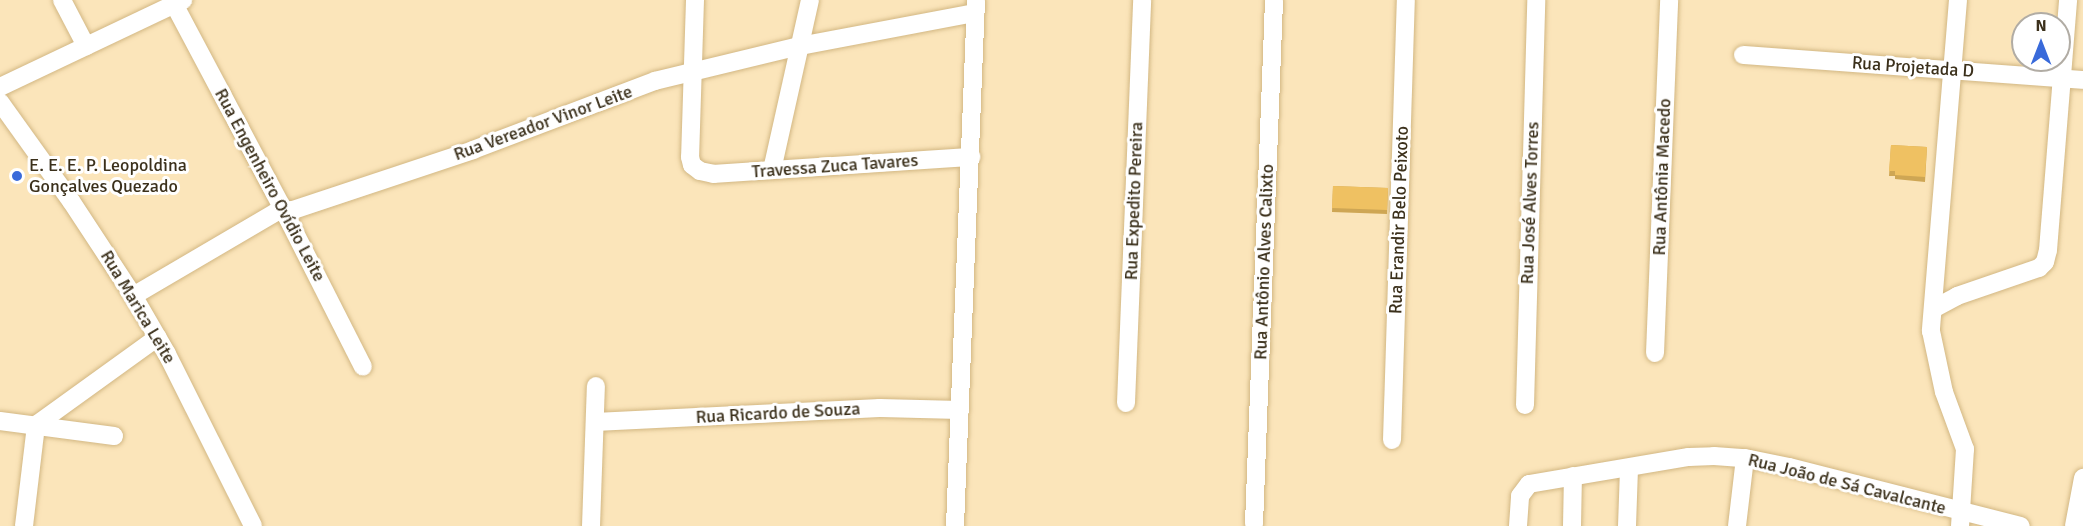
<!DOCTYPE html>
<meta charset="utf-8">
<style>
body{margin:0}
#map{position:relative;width:2083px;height:526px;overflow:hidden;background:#fbe5ba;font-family:Signika,sans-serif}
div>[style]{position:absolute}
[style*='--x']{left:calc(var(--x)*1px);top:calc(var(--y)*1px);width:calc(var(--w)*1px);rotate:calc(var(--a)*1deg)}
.roads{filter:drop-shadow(0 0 2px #d2b783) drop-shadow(0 0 2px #d2b783)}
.minor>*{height:18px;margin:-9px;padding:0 9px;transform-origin:9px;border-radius:9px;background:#fff}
.wall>*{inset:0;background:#cea654}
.building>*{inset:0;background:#efc162}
.dots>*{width:16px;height:16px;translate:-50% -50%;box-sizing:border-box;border:3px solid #fff;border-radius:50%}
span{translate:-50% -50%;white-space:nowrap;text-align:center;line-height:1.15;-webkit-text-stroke:6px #fff;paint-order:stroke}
.street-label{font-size:18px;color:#3b301b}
.poi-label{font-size:18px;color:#3b301b}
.left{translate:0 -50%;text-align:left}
.north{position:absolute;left:2011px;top:12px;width:60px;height:60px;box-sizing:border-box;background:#fff;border:2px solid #b1aca4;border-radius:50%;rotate:0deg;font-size:16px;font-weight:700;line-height:24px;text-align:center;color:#3b301b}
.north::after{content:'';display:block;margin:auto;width:21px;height:27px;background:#396ada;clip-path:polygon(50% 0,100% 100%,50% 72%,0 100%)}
</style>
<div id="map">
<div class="roads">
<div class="minor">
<i style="--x:62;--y:0;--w:52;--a:62.4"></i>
<i style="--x:695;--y:0;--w:157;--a:91.8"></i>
<i style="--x:690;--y:157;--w:8;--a:76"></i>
<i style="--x:692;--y:165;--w:10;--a:37"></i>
<i style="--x:700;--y:171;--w:14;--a:12"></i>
<i style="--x:714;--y:174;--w:258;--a:-3.8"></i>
<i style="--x:1958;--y:0;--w:332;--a:94.7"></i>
<i style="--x:1931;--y:331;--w:62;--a:78"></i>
<i style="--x:1944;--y:392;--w:61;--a:69.8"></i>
<i style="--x:1965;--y:449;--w:77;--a:93.7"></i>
<i style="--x:174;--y:4;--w:239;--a:62"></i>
<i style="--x:286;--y:215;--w:170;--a:63.1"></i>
<i style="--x:1743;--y:55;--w:341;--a:4.2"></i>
<i style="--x:0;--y:87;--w:203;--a:-25.4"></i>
<i style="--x:0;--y:102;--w:122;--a:54.4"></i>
<i style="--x:71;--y:201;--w:115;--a:56.7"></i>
<i style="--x:134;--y:297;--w:66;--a:59.9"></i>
<i style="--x:167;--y:354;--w:192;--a:63.4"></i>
<i style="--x:772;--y:170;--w:174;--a:-77.4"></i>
<i style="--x:133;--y:296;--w:166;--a:-30.4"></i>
<i style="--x:276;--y:212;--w:17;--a:-7"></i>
<i style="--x:293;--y:210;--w:190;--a:-18.4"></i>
<i style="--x:473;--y:150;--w:195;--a:-20.8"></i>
<i style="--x:655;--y:81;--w:149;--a:-13.6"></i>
<i style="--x:800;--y:46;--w:178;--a:-10.7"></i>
<i style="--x:1933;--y:309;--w:27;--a:-28"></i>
<i style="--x:1957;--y:296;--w:87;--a:-18.9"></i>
<i style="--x:2039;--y:268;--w:8;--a:-45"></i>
<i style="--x:2045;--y:262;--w:12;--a:-76"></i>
<i style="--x:2048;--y:250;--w:251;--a:-85.4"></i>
<i style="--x:1655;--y:353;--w:353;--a:-87.7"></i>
<i style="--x:1126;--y:403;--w:403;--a:-87.7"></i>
<i style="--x:1525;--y:405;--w:405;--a:-88.4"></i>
<i style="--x:0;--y:421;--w:115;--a:7.5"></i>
<i style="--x:595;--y:422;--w:285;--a:-2.8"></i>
<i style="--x:880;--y:408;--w:80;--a:1.4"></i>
<i style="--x:36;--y:425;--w:150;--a:-35.8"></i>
<i style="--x:1392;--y:440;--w:440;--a:-88.2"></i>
<i style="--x:1254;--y:524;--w:524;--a:-87.81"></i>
<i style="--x:24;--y:526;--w:102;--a:-83.2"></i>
<i style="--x:591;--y:526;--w:140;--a:-88"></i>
<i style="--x:955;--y:526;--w:526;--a:-87.71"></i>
<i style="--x:1518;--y:526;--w:30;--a:-86"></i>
<i style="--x:1520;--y:496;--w:15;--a:-53"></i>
<i style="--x:1529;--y:484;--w:162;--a:-9.6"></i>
<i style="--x:1689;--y:457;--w:25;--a:-2"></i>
<i style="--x:1714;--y:456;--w:31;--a:4"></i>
<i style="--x:1745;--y:458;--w:45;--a:11.6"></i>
<i style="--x:1789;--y:467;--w:239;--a:14.3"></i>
<i style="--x:1572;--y:526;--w:50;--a:-88.9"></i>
<i style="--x:1627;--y:526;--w:58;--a:-88"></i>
<i style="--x:1737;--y:526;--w:68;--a:-83.3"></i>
<i style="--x:2074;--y:526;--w:49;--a:-79.4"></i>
</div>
</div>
<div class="wall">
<i style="clip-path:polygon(1891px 145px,1927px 147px,1925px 182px,1895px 179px,1895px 176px,1889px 176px)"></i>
<i style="clip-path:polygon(1333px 186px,1388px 188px,1387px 214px,1332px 212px)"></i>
</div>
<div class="building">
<i style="clip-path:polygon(1891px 145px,1927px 147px,1925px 177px,1895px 175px,1895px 171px,1889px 171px)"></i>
<i style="clip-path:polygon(1333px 186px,1388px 188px,1387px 210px,1332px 208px)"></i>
</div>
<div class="dots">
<i style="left:17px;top:176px;background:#396ada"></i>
</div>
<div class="street-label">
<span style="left:1913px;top:67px;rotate:4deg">Rua Projetada D</span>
<span style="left:543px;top:123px;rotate:-20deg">Rua Vereador Vinor Leite</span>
<span style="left:835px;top:166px;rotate:-4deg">Travessa Zuca Tavares</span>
<span style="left:1662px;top:177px;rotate:-88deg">Rua Antônia Macedo</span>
<span style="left:270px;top:185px;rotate:62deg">Rua Engenheiro Ovídio Leite</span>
<span style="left:1134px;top:201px;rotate:-88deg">Rua Expedito Pereira</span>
<span style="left:1530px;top:203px;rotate:-88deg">Rua José Alves Torres</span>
<span style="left:1399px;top:220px;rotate:-88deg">Rua Erandir Belo Peixoto</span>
<span style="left:1264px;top:262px;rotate:-88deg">Rua Antônio Alves Calixto</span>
<span style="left:138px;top:307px;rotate:59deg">Rua Marica Leite</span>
<span style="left:778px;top:413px;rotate:-3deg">Rua Ricardo de Souza</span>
<span style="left:1847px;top:484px;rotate:14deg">Rua João de Sá Cavalcante</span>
</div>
<div class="poi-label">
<span class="left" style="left:29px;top:176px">E. E. E. P. Leopoldina<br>Gonçalves Quezado</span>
</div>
<div class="north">N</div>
</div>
